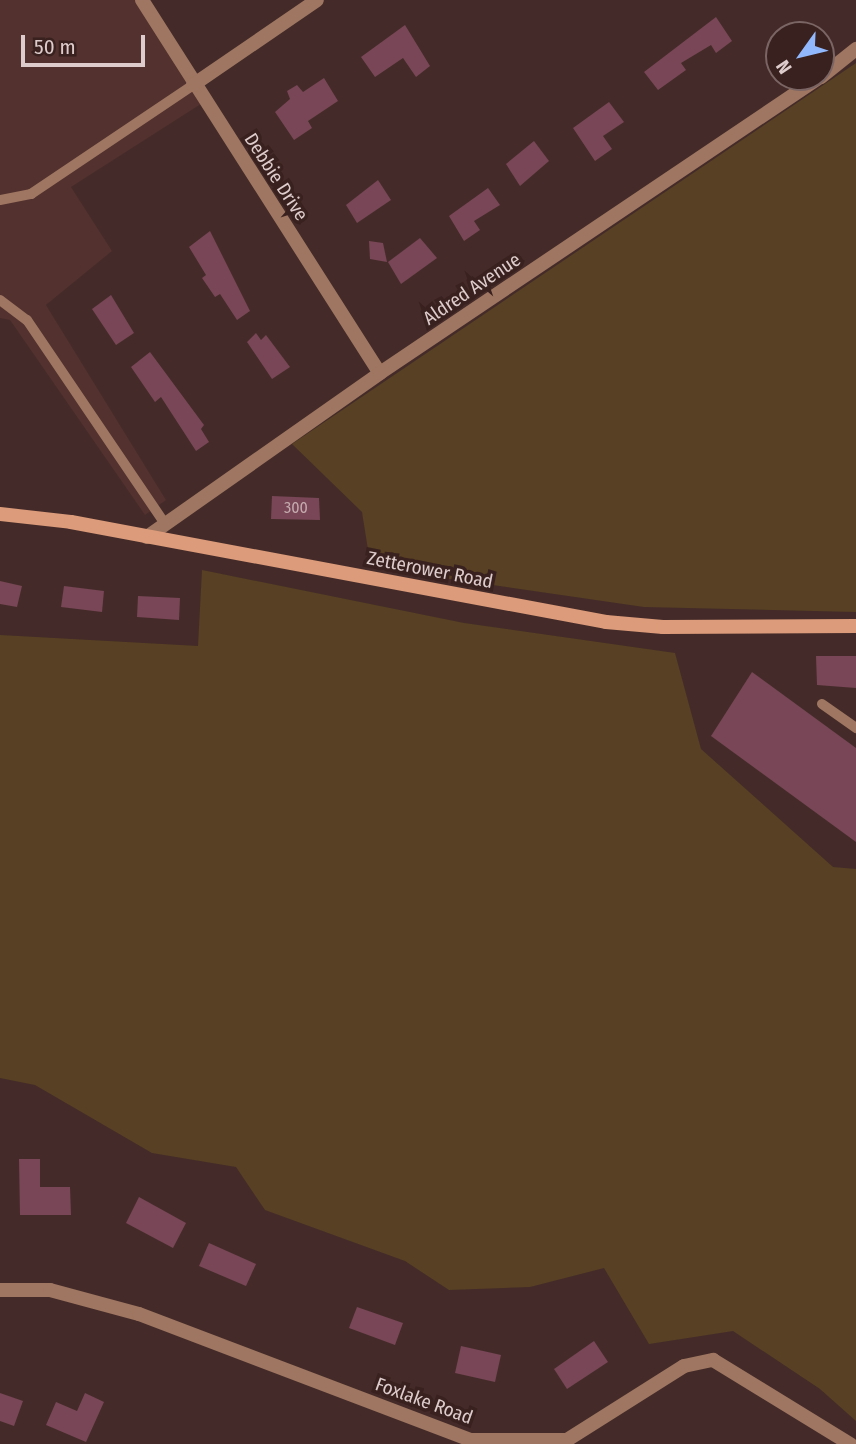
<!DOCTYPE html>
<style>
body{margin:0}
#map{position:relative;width:856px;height:1444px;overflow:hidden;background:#442b29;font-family:"Fira Sans Condensed",sans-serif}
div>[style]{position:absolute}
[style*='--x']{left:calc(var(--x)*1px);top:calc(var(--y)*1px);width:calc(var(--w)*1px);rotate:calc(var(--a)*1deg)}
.built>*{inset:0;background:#52312f}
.green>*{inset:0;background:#574023}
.building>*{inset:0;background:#784656}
.lane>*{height:10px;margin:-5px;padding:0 5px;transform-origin:5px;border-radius:5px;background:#9f7661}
.street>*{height:14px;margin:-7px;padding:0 7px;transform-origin:7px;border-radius:7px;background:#9f7661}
.secondary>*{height:14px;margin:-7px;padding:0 7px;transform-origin:7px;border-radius:7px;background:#dc9b7a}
span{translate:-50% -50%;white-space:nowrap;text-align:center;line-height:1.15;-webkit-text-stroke:7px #39211f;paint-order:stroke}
.number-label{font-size:16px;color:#c4aaae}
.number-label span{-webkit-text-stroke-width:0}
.street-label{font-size:19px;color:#ddcccb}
.north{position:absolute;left:765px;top:21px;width:70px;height:70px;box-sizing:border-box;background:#39211f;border:2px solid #7b6564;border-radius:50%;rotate:236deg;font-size:19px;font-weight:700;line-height:28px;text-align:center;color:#ddcccb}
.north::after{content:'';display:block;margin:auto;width:24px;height:32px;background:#91b8fd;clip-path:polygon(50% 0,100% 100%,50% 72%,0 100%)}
.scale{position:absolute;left:21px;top:35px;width:124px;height:32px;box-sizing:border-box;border:4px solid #ddcccb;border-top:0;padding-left:9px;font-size:21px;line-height:24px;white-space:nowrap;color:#ddcccb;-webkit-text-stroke:5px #39211f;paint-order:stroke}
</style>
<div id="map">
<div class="built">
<i style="clip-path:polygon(0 0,139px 0,204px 102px,71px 187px,112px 251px,46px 305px,166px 500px,145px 515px,10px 320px,0 318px)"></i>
</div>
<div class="green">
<i style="clip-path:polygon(856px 63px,856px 612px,644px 607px,409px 573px,369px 556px,362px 512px,292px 444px)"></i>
<i style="clip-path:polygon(202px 570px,464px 623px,675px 653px,701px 749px,833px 867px,856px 869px,856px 1421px,820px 1389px,733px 1331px,649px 1344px,604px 1268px,530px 1287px,449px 1290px,405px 1261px,265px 1210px,236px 1167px,152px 1153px,35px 1085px,0 1078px,0 635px,198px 646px)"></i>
</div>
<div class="building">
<i style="clip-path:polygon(716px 17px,732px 41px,716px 53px,711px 45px,681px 63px,686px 70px,658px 90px,644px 72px)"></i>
<i style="clip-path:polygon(405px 25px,430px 66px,416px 77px,403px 58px,375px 77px,361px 57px)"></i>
<i style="clip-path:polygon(324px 78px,338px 101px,308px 121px,312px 128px,294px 140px,275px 112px,290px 99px,287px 91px,297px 85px,303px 92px)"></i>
<i style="clip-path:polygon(609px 102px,624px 122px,603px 136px,612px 149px,595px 161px,573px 128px)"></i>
<i style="clip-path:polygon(534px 141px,549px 161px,520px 186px,506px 164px)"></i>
<i style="clip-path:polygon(378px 180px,391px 200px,357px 223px,346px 205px)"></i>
<i style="clip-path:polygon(488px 188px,500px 205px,474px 221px,480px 230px,464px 241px,449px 216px)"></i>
<i style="clip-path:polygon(210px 231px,250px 311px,237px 320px,220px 294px,215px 297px,202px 278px,206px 275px,189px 247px)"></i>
<i style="clip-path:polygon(420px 238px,437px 258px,401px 284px,388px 262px)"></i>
<i style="clip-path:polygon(369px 241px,383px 243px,387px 262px,370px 259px)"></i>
<i style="clip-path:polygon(111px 295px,134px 333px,116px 345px,92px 309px)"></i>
<i style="clip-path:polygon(256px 333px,261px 340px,266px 335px,290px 367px,272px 379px,247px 342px)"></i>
<i style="clip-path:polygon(150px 352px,204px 425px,201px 429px,209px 442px,196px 451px,161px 397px,155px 402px,131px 367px)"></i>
<i style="clip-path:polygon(272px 496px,319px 498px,320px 520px,271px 519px)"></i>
<i style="clip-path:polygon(0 581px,22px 586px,17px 607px,0 604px)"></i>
<i style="clip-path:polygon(64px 586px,104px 591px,102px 612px,61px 607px)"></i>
<i style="clip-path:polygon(138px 596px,180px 598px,179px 620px,137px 617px)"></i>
<i style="clip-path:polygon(816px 656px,856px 656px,856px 688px,817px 685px)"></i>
<i style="clip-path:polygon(752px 672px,856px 748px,856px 842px,711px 736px)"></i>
<i style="clip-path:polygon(19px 1159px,40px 1159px,40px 1187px,70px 1187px,71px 1215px,20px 1215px)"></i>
<i style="clip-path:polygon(139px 1197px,186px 1223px,173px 1248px,126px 1223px)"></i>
<i style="clip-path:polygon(209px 1243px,256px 1264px,246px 1286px,199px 1266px)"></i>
<i style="clip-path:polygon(357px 1307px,403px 1323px,395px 1345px,349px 1328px)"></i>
<i style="clip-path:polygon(594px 1341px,608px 1362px,567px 1389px,554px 1369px)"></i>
<i style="clip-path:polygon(461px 1346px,501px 1355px,495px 1382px,455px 1373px)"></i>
<i style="clip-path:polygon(0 1393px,23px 1401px,14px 1426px,0 1421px)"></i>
<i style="clip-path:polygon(85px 1393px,104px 1402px,86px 1442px,46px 1425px,56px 1402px,77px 1411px)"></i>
</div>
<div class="lane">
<i style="--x:0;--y:200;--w:32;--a:-11"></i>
<i style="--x:31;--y:194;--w:195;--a:-33.9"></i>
<i style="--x:0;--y:300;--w:34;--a:37"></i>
<i style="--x:27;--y:320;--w:246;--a:55.9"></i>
<i style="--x:822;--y:704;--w:42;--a:35.2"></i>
</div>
<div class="street">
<i style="--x:142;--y:0;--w:442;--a:57.5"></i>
<i style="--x:821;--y:77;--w:45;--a:-38.7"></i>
<i style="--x:193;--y:85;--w:150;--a:-34.4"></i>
<i style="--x:147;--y:537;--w:285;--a:-35.1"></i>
<i style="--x:380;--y:373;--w:530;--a:-33.93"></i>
<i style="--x:0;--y:1290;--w:50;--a:0"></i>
<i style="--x:50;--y:1290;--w:92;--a:15.1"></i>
<i style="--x:139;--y:1314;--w:354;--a:20.8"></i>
<i style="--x:470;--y:1440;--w:97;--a:0"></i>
<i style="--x:567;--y:1440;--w:138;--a:-32.3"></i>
<i style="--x:684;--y:1366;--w:30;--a:-12"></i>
<i style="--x:713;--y:1360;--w:161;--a:31.5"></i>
</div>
<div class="secondary">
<i style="--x:0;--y:514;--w:71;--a:6.4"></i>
<i style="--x:71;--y:522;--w:544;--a:10.59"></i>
<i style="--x:606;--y:622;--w:57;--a:5"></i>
<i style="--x:663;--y:627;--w:193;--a:-0.3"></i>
</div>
<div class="number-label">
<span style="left:296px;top:508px">300</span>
</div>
<div class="street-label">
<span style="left:276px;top:177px;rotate:57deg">Debbie Drive</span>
<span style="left:472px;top:289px;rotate:-34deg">Aldred Avenue</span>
<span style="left:430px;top:570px;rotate:11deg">Zetterower Road</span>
<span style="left:424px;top:1401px;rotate:20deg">Foxlake Road</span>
</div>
<div class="north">N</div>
<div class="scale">50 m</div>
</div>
